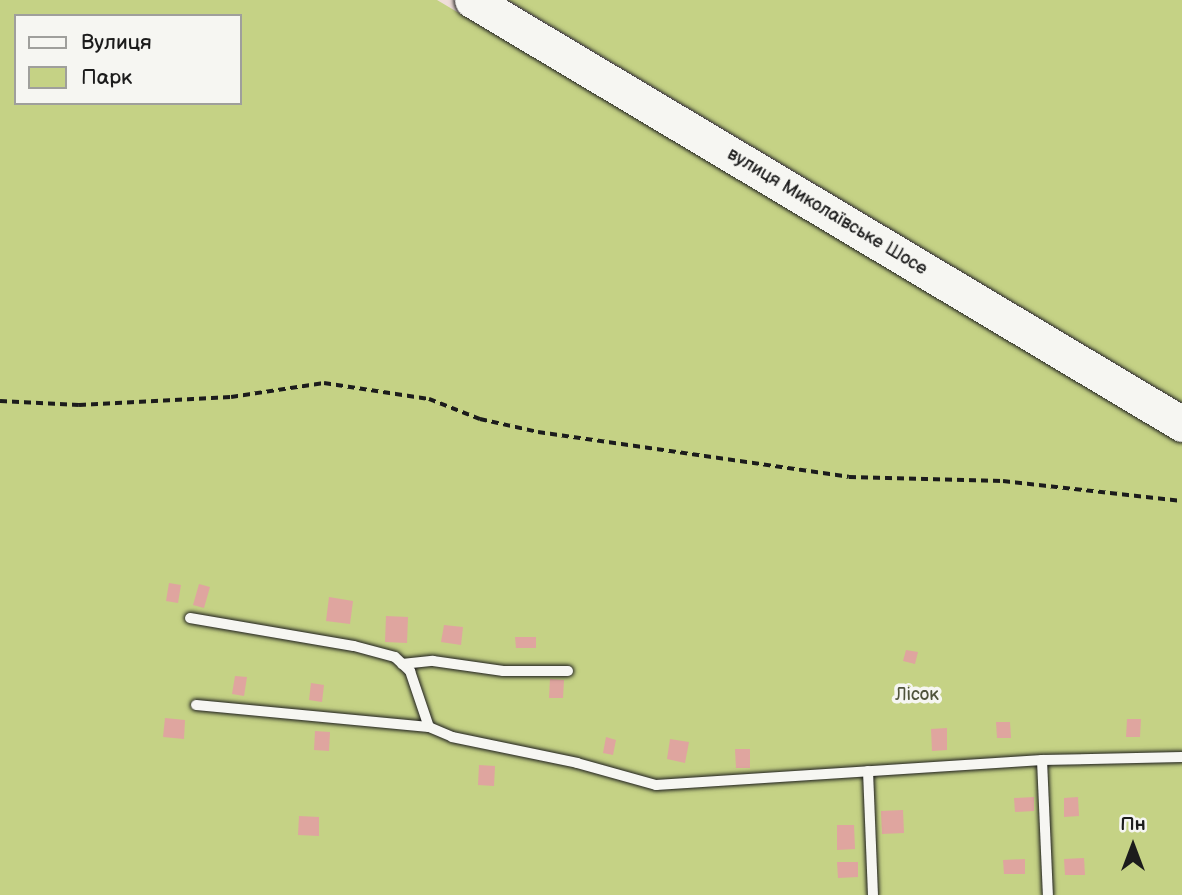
<!DOCTYPE html>
<meta charset="utf-8">
<style>
body{margin:0}
#map{position:relative;width:1182px;height:895px;overflow:hidden;background:#efded9;font-family:"Balsamiq Sans",sans-serif}
div>[style]{position:absolute}
[style*='--x']{left:calc(var(--x)*1px);top:calc(var(--y)*1px);width:calc(var(--w)*1px);rotate:calc(var(--a)*1deg)}
.green>*{inset:0;background:#c5d285}
.building>*{inset:0;background:#dfa59f}
.path>*{height:3.5px;margin-top:-1.75px;transform-origin:0;background:repeating-linear-gradient(90deg,#1c1c1c 0 7px,transparent 0 12px)}
.roads{filter:drop-shadow(0 0 2px #1c1c1c) drop-shadow(0 0 2px #1c1c1c)}
.lane>*{height:10px;margin:-5px;padding:0 5px;transform-origin:5px;border-radius:5px;background:#f6f6f2}
.primary>*{height:35px;margin:-17.5px;padding:0 17.5px;transform-origin:17.5px;border-radius:17.5px;background:#f6f6f2}
span{translate:-50% -50%;white-space:nowrap;text-align:center;line-height:1.15;-webkit-text-stroke:7px #f6f6f2;paint-order:stroke}
.street-label{font-size:18px;color:#1c1c1c}
.park-label{font-size:18px;color:#4f533c}
.legend{position:absolute;left:14px;top:14px;width:228px;height:91px;box-sizing:border-box;background:#f6f6f2;border:2px solid #9f9f9c;margin:0;padding:9px 12px;list-style:none;font-size:21px;color:#1c1c1c}
.legend li{display:flex;align-items:center;gap:14px;height:35px}
.legend b{width:35px;border:2px solid #9f9f9c}
.north{position:absolute;left:1098px;top:811px;width:70px;height:70px;-webkit-text-stroke:5px #f6f6f2;paint-order:stroke;rotate:0deg;font-size:19px;font-weight:700;line-height:28px;text-align:center;color:#1c1c1c}
.north::after{content:'';display:block;margin:auto;width:24px;height:32px;background:#1c1c1c;clip-path:polygon(50% 0,100% 100%,50% 72%,0 100%)}
</style>
<div id="map">
<div class="green">
<i style="clip-path:polygon(evenodd,0 0,437px 0,1182px 441px,1182px 895px,0 895px,0 0,16px 16px,240px 16px,240px 103px,16px 103px,16px 16px)"></i>
<i style="clip-path:polygon(508px 0,1182px 0,1182px 403px)"></i>
</div>
<div class="building">
<i style="clip-path:polygon(169px 583px,181px 585px,178px 603px,166px 601px)"></i>
<i style="clip-path:polygon(199px 584px,210px 587px,204px 608px,193px 605px)"></i>
<i style="clip-path:polygon(329px 597px,353px 601px,350px 624px,326px 621px)"></i>
<i style="clip-path:polygon(386px 616px,408px 617px,407px 643px,385px 642px)"></i>
<i style="clip-path:polygon(444px 625px,463px 627px,461px 645px,441px 642px)"></i>
<i style="clip-path:polygon(515px 637px,536px 637px,536px 648px,516px 648px)"></i>
<i style="clip-path:polygon(906px 650px,918px 652px,915px 664px,903px 661px)"></i>
<i style="clip-path:polygon(235px 676px,247px 677px,244px 696px,232px 694px)"></i>
<i style="clip-path:polygon(550px 679px,564px 680px,563px 698px,549px 698px)"></i>
<i style="clip-path:polygon(311px 683px,324px 685px,322px 702px,309px 700px)"></i>
<i style="clip-path:polygon(165px 718px,185px 720px,184px 739px,163px 737px)"></i>
<i style="clip-path:polygon(1127px 719px,1141px 719px,1140px 737px,1126px 737px)"></i>
<i style="clip-path:polygon(996px 722px,1010px 722px,1011px 738px,997px 738px)"></i>
<i style="clip-path:polygon(947px 728px,947px 750px,932px 751px,931px 729px)"></i>
<i style="clip-path:polygon(315px 731px,330px 732px,329px 751px,314px 750px)"></i>
<i style="clip-path:polygon(606px 737px,616px 740px,613px 755px,603px 753px)"></i>
<i style="clip-path:polygon(670px 739px,689px 742px,685px 763px,667px 759px)"></i>
<i style="clip-path:polygon(735px 749px,750px 749px,750px 768px,736px 768px)"></i>
<i style="clip-path:polygon(479px 765px,495px 766px,494px 786px,478px 785px)"></i>
<i style="clip-path:polygon(1034px 797px,1034px 811px,1015px 812px,1014px 798px)"></i>
<i style="clip-path:polygon(1078px 797px,1079px 816px,1064px 817px,1064px 798px)"></i>
<i style="clip-path:polygon(903px 810px,904px 833px,882px 834px,881px 811px)"></i>
<i style="clip-path:polygon(299px 816px,319px 817px,319px 836px,298px 835px)"></i>
<i style="clip-path:polygon(837px 825px,854px 825px,855px 849px,837px 850px)"></i>
<i style="clip-path:polygon(1084px 858px,1085px 875px,1065px 875px,1064px 859px)"></i>
<i style="clip-path:polygon(1025px 859px,1025px 874px,1004px 874px,1003px 860px)"></i>
<i style="clip-path:polygon(837px 862px,858px 862px,858px 877px,838px 878px)"></i>
</div>
<div class="path">
<i style="--x:0;--y:401;--w:79;--a:2.9"></i>
<i style="--x:79;--y:405;--w:152;--a:-3"></i>
<i style="--x:231;--y:397;--w:94;--a:-8.6"></i>
<i style="--x:324;--y:383;--w:106;--a:8.7"></i>
<i style="--x:429;--y:399;--w:55;--a:21.4"></i>
<i style="--x:480;--y:419;--w:59;--a:12.6"></i>
<i style="--x:538;--y:432;--w:314;--a:8.2"></i>
<i style="--x:849;--y:477;--w:154;--a:1.5"></i>
<i style="--x:1003;--y:481;--w:180;--a:6.4"></i>
</div>
<div class="roads">
<div class="lane">
<i style="--x:190;--y:618;--w:166;--a:9.7"></i>
<i style="--x:354;--y:646;--w:42;--a:15"></i>
<i style="--x:395;--y:657;--w:21;--a:43"></i>
<i style="--x:410;--y:671;--w:59;--a:71.3"></i>
<i style="--x:429;--y:727;--w:25;--a:23"></i>
<i style="--x:452;--y:737;--w:128;--a:11.7"></i>
<i style="--x:577;--y:763;--w:82;--a:15.6"></i>
<i style="--x:656;--y:785;--w:387;--a:-3.7"></i>
<i style="--x:1042;--y:760;--w:140;--a:-1.2"></i>
<i style="--x:402;--y:664;--w:31;--a:-6"></i>
<i style="--x:433;--y:661;--w:71;--a:8.1"></i>
<i style="--x:503;--y:671;--w:65;--a:0"></i>
<i style="--x:196;--y:705;--w:234;--a:5.4"></i>
<i style="--x:1042;--y:760;--w:135;--a:87.5"></i>
<i style="--x:868;--y:771;--w:124;--a:87.7"></i>
</div>
<div class="primary">
<i style="--x:472;--y:0;--w:827;--a:30.84"></i>
</div>
</div>
<div class="street-label">
<span style="left:827px;top:212px;rotate:31deg">вулиця Миколаївське Шосе</span>
</div>
<div class="park-label">
<span style="left:917px;top:695px">Лісок</span>
</div>
<ul class="legend">
<li><b style="height:9px;background:#f6f6f2"></b>Вулиця</li>
<li><b style="height:19px;background:#c5d285"></b>Парк</li>
</ul>
<div class="north">Пн</div>
</div>
